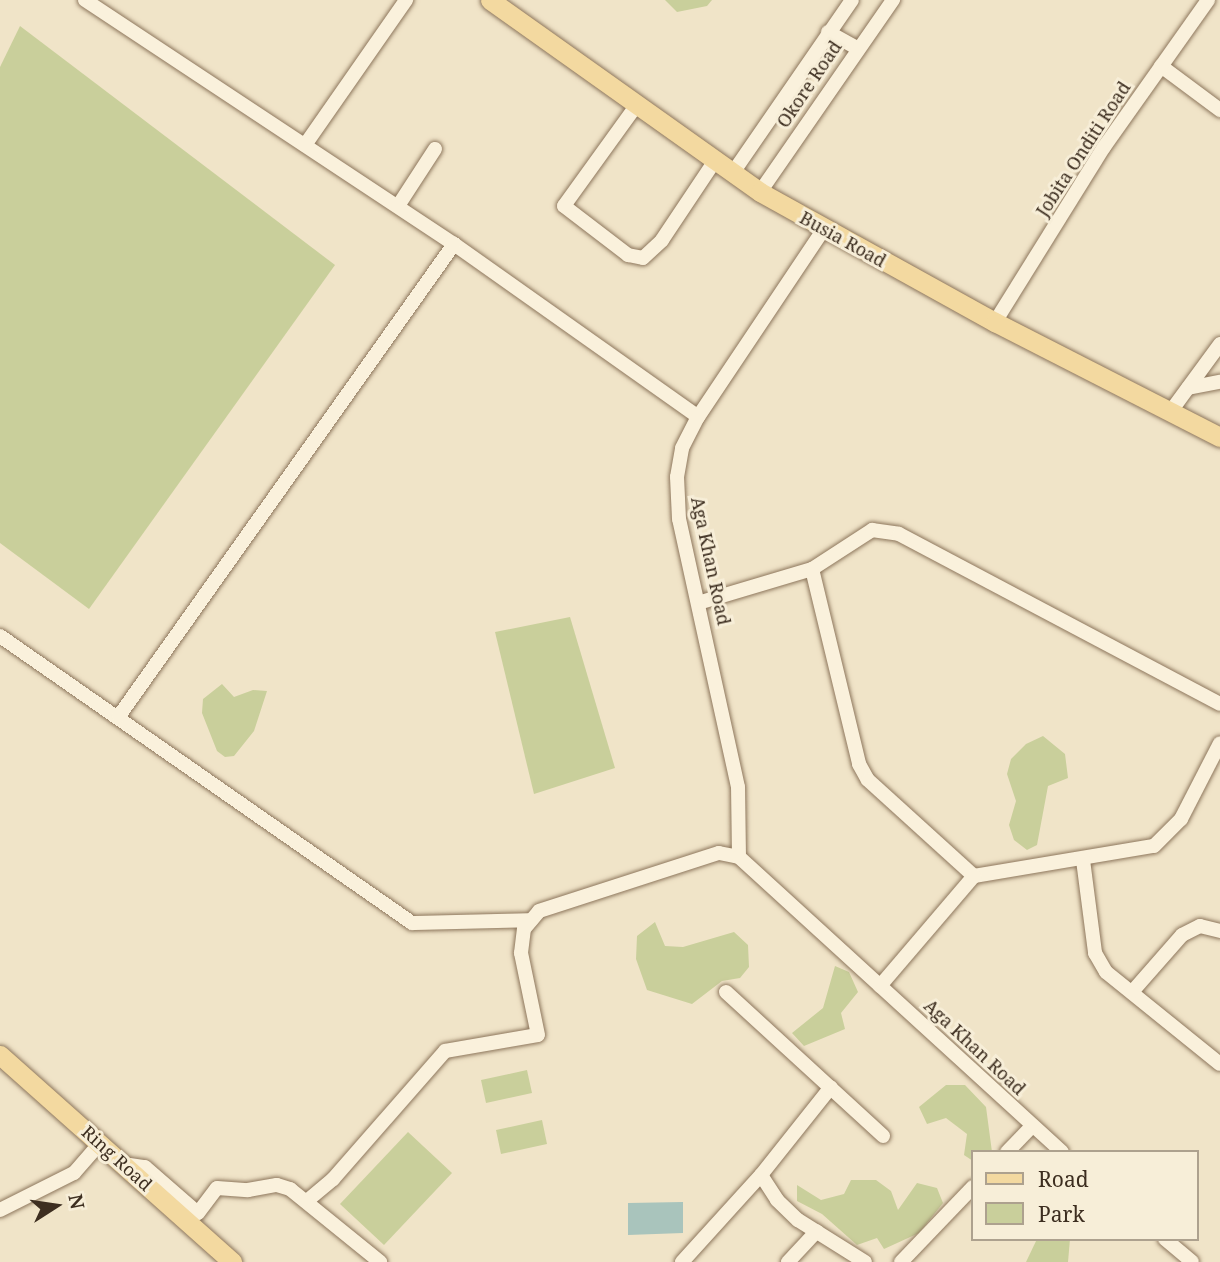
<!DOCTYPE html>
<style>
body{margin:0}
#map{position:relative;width:1220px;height:1262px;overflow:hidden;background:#f0e4c8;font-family:"Noto Serif",serif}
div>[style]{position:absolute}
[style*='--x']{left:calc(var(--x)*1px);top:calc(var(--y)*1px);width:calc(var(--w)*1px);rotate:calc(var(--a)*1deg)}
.green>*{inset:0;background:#c9cf9b}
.water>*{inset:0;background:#a9c4bc}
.roads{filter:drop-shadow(0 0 2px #8d765c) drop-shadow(0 0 2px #8d765c)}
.minor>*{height:14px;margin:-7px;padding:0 7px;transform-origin:7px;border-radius:7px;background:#faf1dc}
.major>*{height:19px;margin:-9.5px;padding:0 9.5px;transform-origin:9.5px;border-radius:9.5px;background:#f3d9a0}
span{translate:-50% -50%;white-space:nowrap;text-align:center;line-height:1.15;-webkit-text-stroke:6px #f7eed8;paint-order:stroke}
.street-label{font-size:18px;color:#3d2e20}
.legend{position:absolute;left:971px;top:1150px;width:228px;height:91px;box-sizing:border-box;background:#f7eed8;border:2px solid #ada18e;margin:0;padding:9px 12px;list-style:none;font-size:21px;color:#3d2e20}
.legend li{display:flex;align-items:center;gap:14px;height:35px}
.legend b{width:35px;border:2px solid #ada18e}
.north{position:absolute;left:21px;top:1171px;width:70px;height:70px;-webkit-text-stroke:5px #f7eed8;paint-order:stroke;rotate:78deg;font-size:19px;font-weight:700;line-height:28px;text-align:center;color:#3d2e20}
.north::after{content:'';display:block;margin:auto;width:24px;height:32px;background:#3d2e20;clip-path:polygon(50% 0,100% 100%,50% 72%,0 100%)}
</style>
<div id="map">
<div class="green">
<i style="clip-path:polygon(665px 0,712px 0,707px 6px,677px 12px)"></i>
<i style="clip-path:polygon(20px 26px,335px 265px,89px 609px,0 543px,0 67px)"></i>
<i style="clip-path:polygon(570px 617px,615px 768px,534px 794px,495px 632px)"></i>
<i style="clip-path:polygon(222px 684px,234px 697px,253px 690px,267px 691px,254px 731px,234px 756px,225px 757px,217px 751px,202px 713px,203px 699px)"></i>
<i style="clip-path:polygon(1043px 736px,1065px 754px,1068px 778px,1048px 786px,1037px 845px,1027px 850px,1014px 840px,1009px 825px,1016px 801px,1007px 774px,1011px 759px,1026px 744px)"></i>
<i style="clip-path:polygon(655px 922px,665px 946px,683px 947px,734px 932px,748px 945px,749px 967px,740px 978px,722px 981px,692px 1004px,647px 990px,636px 959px,637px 936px)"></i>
<i style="clip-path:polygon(835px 966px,849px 972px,858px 992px,841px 1013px,845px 1029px,804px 1046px,792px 1033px,823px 1008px)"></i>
<i style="clip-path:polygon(527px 1070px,532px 1093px,486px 1103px,481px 1080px)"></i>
<i style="clip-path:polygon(946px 1085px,965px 1085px,986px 1107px,992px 1152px,973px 1152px,973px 1161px,964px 1155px,967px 1134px,946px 1118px,927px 1124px,919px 1107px)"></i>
<i style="clip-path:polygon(542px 1120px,547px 1144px,501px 1154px,496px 1130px)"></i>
<i style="clip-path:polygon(408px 1132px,452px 1173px,384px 1245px,340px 1204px)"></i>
<i style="clip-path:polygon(851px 1180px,876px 1180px,891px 1191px,898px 1210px,917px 1183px,937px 1188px,943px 1203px,919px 1233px,884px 1249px,877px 1238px,857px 1245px,822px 1214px,797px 1201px,797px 1185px,821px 1200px,844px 1194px)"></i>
<i style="clip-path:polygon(1037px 1239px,1070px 1239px,1068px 1262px,1026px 1262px)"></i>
</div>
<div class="water">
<i style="clip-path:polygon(683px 1202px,683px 1233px,628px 1235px,628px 1203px)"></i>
</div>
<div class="roads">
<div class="minor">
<i style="--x:85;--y:0;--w:442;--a:33.5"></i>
<i style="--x:454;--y:244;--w:299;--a:35.3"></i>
<i style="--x:828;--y:32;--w:33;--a:29"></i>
<i style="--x:1161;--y:66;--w:74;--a:36.7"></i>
<i style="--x:636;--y:106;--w:123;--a:125.8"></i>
<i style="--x:564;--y:206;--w:81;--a:37.4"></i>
<i style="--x:628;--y:255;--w:15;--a:11"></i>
<i style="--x:643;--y:258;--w:26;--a:-43"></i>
<i style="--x:662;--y:240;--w:94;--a:-56.3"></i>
<i style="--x:305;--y:145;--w:177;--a:-55.1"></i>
<i style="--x:732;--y:174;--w:211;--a:-55.4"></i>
<i style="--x:760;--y:192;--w:234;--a:-55.3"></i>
<i style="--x:398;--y:206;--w:68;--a:-57"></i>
<i style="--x:995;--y:322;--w:206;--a:-58.1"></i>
<i style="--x:1104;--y:147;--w:180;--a:-54.7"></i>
<i style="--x:1188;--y:388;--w:33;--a:-11"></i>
<i style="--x:1171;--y:411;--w:83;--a:-53.8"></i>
<i style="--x:812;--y:569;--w:72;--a:-33"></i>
<i style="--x:872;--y:530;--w:27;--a:8"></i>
<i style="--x:899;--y:534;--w:363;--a:27.9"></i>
<i style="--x:698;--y:603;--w:119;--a:-16.6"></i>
<i style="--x:812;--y:569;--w:201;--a:76.4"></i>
<i style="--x:859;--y:764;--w:18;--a:61"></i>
<i style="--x:868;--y:780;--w:143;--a:42.2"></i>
<i style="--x:974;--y:876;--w:182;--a:-9.5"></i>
<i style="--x:1154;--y:846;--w:38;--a:-45"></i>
<i style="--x:1181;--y:819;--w:85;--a:-62.8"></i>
<i style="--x:0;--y:636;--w:502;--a:34.86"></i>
<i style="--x:412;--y:923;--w:119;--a:-1.4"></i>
<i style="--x:119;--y:716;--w:579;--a:-54.63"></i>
<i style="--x:739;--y:857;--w:70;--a:-90.8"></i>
<i style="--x:738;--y:787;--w:274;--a:-102.4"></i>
<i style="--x:679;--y:519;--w:42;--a:-92.7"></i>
<i style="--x:677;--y:477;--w:29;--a:-80"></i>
<i style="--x:682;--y:448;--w:35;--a:-63"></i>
<i style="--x:698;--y:417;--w:226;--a:-56.2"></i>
<i style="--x:1083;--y:860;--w:94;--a:82.6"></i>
<i style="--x:1095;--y:953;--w:22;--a:60"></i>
<i style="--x:1106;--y:972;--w:146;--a:38.9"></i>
<i style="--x:880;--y:986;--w:145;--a:-49.5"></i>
<i style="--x:726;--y:992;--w:213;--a:42.5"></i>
<i style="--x:1132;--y:992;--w:76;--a:-48.7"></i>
<i style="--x:1182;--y:935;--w:20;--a:-27"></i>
<i style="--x:1200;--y:926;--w:21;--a:14"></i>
<i style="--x:1007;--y:1152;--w:36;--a:-46"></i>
<i style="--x:123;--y:1164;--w:22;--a:8"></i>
<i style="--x:145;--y:1167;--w:70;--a:41"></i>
<i style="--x:198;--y:1213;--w:31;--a:-53"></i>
<i style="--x:217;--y:1188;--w:31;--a:4"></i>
<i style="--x:248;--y:1190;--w:29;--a:-10"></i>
<i style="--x:277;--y:1185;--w:14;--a:17"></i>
<i style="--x:290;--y:1189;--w:116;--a:39"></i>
<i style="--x:761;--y:1175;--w:30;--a:57"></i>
<i style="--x:777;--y:1200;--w:29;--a:44"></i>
<i style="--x:798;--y:1220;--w:79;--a:32.1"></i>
<i style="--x:308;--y:1200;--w:33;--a:-40"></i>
<i style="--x:333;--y:1179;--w:170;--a:-48.8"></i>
<i style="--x:445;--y:1051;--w:94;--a:-9.8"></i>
<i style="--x:538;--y:1035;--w:84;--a:-101.7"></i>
<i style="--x:521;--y:953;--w:24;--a:-83"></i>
<i style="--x:524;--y:929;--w:23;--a:-50"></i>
<i style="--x:539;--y:911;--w:189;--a:-17.9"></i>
<i style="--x:719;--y:853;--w:20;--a:11"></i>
<i style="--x:739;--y:857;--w:437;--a:42.4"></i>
<i style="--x:0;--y:1210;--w:83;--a:-26.6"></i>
<i style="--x:74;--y:1173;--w:40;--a:-49"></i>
<i style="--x:1165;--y:1239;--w:35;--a:40"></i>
<i style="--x:682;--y:1262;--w:118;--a:-47.8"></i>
<i style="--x:761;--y:1175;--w:112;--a:-51.5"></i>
<i style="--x:788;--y:1262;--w:42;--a:-46.9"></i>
<i style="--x:901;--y:1262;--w:104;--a:-46.2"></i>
</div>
<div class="major">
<i style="--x:490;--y:0;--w:331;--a:35.4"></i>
<i style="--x:760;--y:192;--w:269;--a:29"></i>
<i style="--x:995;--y:322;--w:253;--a:27.1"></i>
<i style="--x:0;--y:1055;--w:311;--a:41.7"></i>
</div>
</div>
<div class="street-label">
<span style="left:809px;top:84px;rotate:-56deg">Okore Road</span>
<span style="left:1083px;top:149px;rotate:-57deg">Jobita Onditi Road</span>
<span style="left:843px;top:239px;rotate:29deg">Busia Road</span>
<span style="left:711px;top:561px;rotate:78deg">Aga Khan Road</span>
<span style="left:975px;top:1047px;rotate:43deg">Aga Khan Road</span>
<span style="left:117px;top:1158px;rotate:42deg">Ring Road</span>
</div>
<ul class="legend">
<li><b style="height:9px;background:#f3d9a0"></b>Road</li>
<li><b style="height:19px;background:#c9cf9b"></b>Park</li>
</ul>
<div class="north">N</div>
</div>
